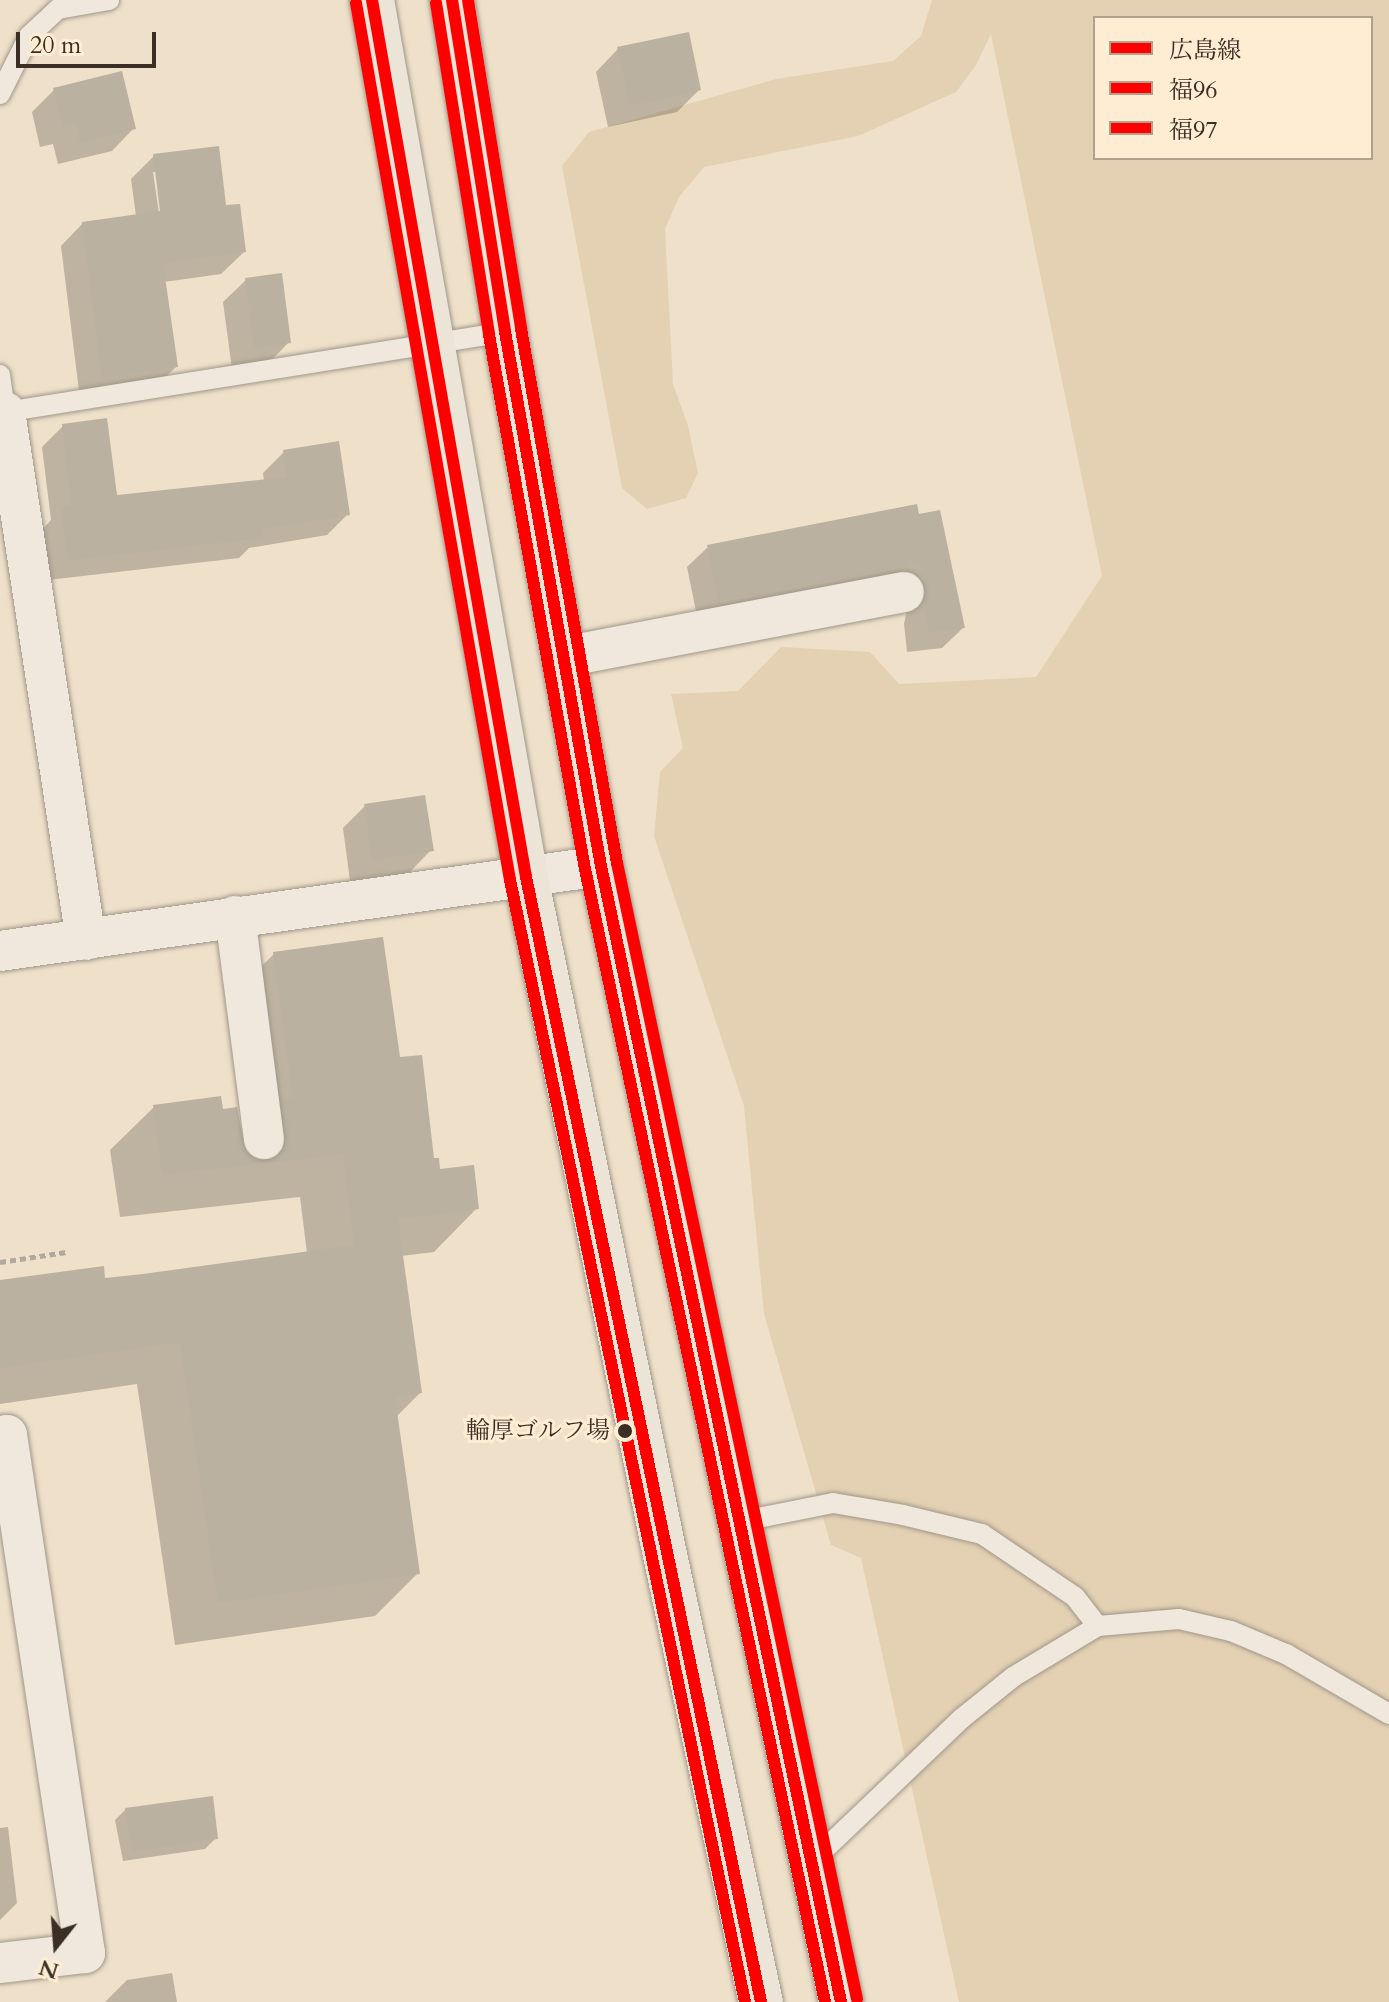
<!DOCTYPE html>
<meta charset="utf-8">
<style>
body{margin:0}
#map{position:relative;width:1389px;height:2002px;overflow:hidden;background:#eee0c9;font-family:Cardo,"Noto Serif JP",serif}
div>[style]{position:absolute}
[style*='--x']{left:calc(var(--x)*1px);top:calc(var(--y)*1px);width:calc(var(--w)*1px);rotate:calc(var(--a)*1deg)}
.green>*{inset:0;background:#e4d1b3}
.shadow>*{inset:0;background:#0003}
.building>*{inset:0;background:#bab1a1}
.path>*{height:5px;margin-top:-2.5px;transform-origin:0;background:repeating-linear-gradient(90deg,#b0a99f 0 6px,transparent 0 10px)}
.roads{filter:drop-shadow(0 0 2px #a09789) drop-shadow(0 0 2px #a09789)}
.service>*{height:20px;margin:-10px;padding:0 10px;transform-origin:10px;border-radius:10px;background:#f0e8dd}
.minor>*{height:40px;margin:-20px;padding:0 20px;transform-origin:20px;border-radius:20px;background:#f0e8dd}
.trunk>*{height:44px;margin:-22px;padding:0 22px;transform-origin:22px;border-radius:22px;background:#ece4d7}
.bus-1>*{height:12px;margin:-6px;padding:0 6px;transform-origin:6px;border-radius:6px;background:#f00}
.bus-2>*{height:12px;margin:-6px;padding:0 6px;transform-origin:6px;border-radius:6px;background:#f00}
.bus-3>*{height:12px;margin:-6px;padding:0 6px;transform-origin:6px;border-radius:6px;background:#f00}
.dots>*{width:22px;height:22px;translate:-50% -50%;box-sizing:border-box;border:4px solid #feedd2;border-radius:50%}
span{translate:-50% -50%;white-space:nowrap;text-align:center;line-height:1.15;-webkit-text-stroke:6px #feedd2;paint-order:stroke}
.bus-label{font-size:24px;color:#3a2e25}
.right{translate:-100% -50%;text-align:right}
.legend{position:absolute;left:1093px;top:16px;width:280px;height:144px;box-sizing:border-box;background:#feedd2;border:2px solid #b0a18d;margin:0;padding:10px 14px;list-style:none;font-size:24px;color:#3a2e25}
.legend li{display:flex;align-items:center;gap:16px;height:40px}
.legend b{width:40px;border:2px solid #b0a18d}
.north{position:absolute;left:16px;top:1906px;width:80px;height:80px;-webkit-text-stroke:6px #feedd2;paint-order:stroke;rotate:197deg;font-size:22px;font-weight:700;line-height:32px;text-align:center;color:#3a2e25}
.north::after{content:'';display:block;margin:auto;width:28px;height:36px;background:#3a2e25;clip-path:polygon(50% 0,100% 100%,50% 72%,0 100%)}
.scale{position:absolute;left:16px;top:32px;width:140px;height:36px;box-sizing:border-box;border:4px solid #3a2e25;border-top:0;padding-left:10px;font-size:24px;line-height:28px;white-space:nowrap;color:#3a2e25;-webkit-text-stroke:6px #feedd2;paint-order:stroke}
</style>
<div id="map">
<div class="green">
<i style="clip-path:polygon(evenodd,932px 0,1389px 0,1389px 2002px,959px 2002px,861px 1558px,831px 1545px,764px 1314px,744px 1106px,654px 836px,660px 772px,683px 748px,671px 694px,738px 691px,781px 647px,870px 652px,899px 684px,1036px 677px,1102px 576px,991px 34px,976px 65px,956px 92px,858px 136px,704px 167px,679px 197px,665px 229px,673px 384px,688px 426px,698px 473px,686px 498px,647px 509px,622px 488px,562px 166px,589px 132px,776px 79px,893px 61px,921px 36px,932px 0,1095px 18px,1371px 18px,1371px 158px,1095px 158px,1095px 18px)"></i>
</div>
<div class="shadow">
<i style="clip-path:polygon(618px 49px,699px 90px,677px 112px,608px 127px,596px 72px)"></i>
<i style="clip-path:polygon(54px 90px,134px 128px,112px 151px,58px 164px,53px 144px,40px 147px,32px 112px)"></i>
<i style="clip-path:polygon(evenodd,154px 156px,225px 207px,244px 252px,221px 274px,164px 282px,176px 367px,153px 389px,80px 399px,61px 246px,83px 223px,136px 216px,131px 179px,154px 156px,153px 172px,157px 172px,164px 221px,160px 221px,153px 172px)"></i>
<i style="clip-path:polygon(246px 280px,289px 342px,267px 365px,232px 369px,223px 302px)"></i>
<i style="clip-path:polygon(63px 426px,115px 497px,264px 482px,263px 473px,284px 452px,348px 514px,327px 535px,249px 548px,239px 558px,48px 580px,41px 531px,51px 520px,42px 447px)"></i>
<i style="clip-path:polygon(917px 516px,963px 628px,942px 648px,907px 652px,904px 624px,907px 610px,698px 621px,687px 567px,708px 547px)"></i>
<i style="clip-path:polygon(365px 806px,431px 850px,409px 873px,350px 881px,343px 828px)"></i>
<i style="clip-path:polygon(274px 954px,399px 1059px,438px 1172px,477px 1208px,434px 1252px,401px 1256px,420px 1393px,396px 1417px,418px 1573px,375px 1616px,175px 1645px,137px 1384px,0 1404px,0 1283px,104px 1280px,307px 1253px,300px 1197px,120px 1217px,110px 1150px,154px 1107px,221px 1111px,242px 1143px,250px 1135px,230px 997px)"></i>
<i style="clip-path:polygon(126px 1809px,216px 1838px,205px 1849px,123px 1861px,115px 1820px)"></i>
<i style="clip-path:polygon(8px 1827px,17px 1903px,0 1920px,0 1828px)"></i>
<i style="clip-path:polygon(172px 1973px,177px 2002px,105px 2002px,127px 1980px)"></i>
</div>
<div class="building">
<i style="clip-path:polygon(689px 32px,701px 90px,630px 106px,617px 47px)"></i>
<i style="clip-path:polygon(122px 71px,136px 129px,80px 143px,76px 122px,63px 126px,53px 88px)"></i>
<i style="clip-path:polygon(219px 146px,226px 205px,240px 204px,246px 252px,163px 263px,178px 367px,102px 378px,82px 222px,160px 211px,153px 154px)"></i>
<i style="clip-path:polygon(282px 273px,291px 343px,254px 348px,245px 278px)"></i>
<i style="clip-path:polygon(107px 418px,117px 495px,287px 477px,283px 450px,339px 441px,350px 515px,261px 529px,262px 538px,68px 560px,61px 508px,72px 506px,62px 424px)"></i>
<i style="clip-path:polygon(917px 504px,919px 514px,940px 510px,965px 628px,928px 632px,924px 602px,927px 588px,919px 563px,718px 601px,707px 545px)"></i>
<i style="clip-path:polygon(425px 795px,434px 851px,372px 860px,364px 804px)"></i>
<i style="clip-path:polygon(383px 937px,400px 1057px,422px 1055px,434px 1158px,439px 1158px,440px 1169px,474px 1165px,479px 1209px,398px 1219px,422px 1393px,395px 1397px,420px 1574px,218px 1603px,180px 1342px,0 1368px,0 1280px,104px 1266px,105px 1278px,143px 1274px,354px 1245px,343px 1154px,162px 1175px,153px 1105px,221px 1096px,223px 1109px,237px 1107px,246px 1154px,256px 1160px,277px 1158px,285px 1149px,287px 1137px,282px 1100px,293px 1098px,273px 952px)"></i>
<i style="clip-path:polygon(213px 1796px,218px 1839px,133px 1851px,125px 1808px)"></i>
</div>
<div class="path">
<i style="--x:0;--y:1262;--w:67;--a:-8.6"></i>
</div>
<div class="roads">
<div class="service">
<i style="--x:0;--y:94;--w:65;--a:-63.4"></i>
<i style="--x:29;--y:36;--w:40;--a:-43"></i>
<i style="--x:58;--y:9;--w:52;--a:-10"></i>
<i style="--x:0;--y:375;--w:37;--a:82"></i>
<i style="--x:5;--y:412;--w:506;--a:-9.09"></i>
<i style="--x:738;--y:1522;--w:97;--a:-11.3"></i>
<i style="--x:833;--y:1503;--w:71;--a:9.7"></i>
<i style="--x:903;--y:1515;--w:81;--a:13.5"></i>
<i style="--x:982;--y:1534;--w:112;--a:34.1"></i>
<i style="--x:1075;--y:1597;--w:37;--a:52"></i>
<i style="--x:811;--y:1862;--w:207;--a:-43.6"></i>
<i style="--x:961;--y:1719;--w:67;--a:-38.9"></i>
<i style="--x:1013;--y:1677;--w:99;--a:-31"></i>
<i style="--x:1098;--y:1626;--w:81;--a:-4.9"></i>
<i style="--x:1179;--y:1619;--w:53;--a:13"></i>
<i style="--x:1231;--y:1631;--w:60;--a:22.7"></i>
<i style="--x:1286;--y:1654;--w:119;--a:30.2"></i>
</div>
<div class="minor">
<i style="--x:5;--y:412;--w:534;--a:81.28"></i>
<i style="--x:563;--y:657;--w:347;--a:-10.8"></i>
<i style="--x:235;--y:916;--w:225;--a:82.6"></i>
<i style="--x:0;--y:951;--w:607;--a:-8.05"></i>
<i style="--x:0;--y:1436;--w:7;--a:-8"></i>
<i style="--x:7;--y:1435;--w:524;--a:81.44"></i>
<i style="--x:85;--y:1953;--w:86;--a:173.3"></i>
</div>
<div class="trunk">
<i style="--x:372;--y:0;--w:890;--a:80.04"></i>
<i style="--x:526;--y:877;--w:678;--a:78.42"></i>
<i style="--x:662;--y:1541;--w:472;--a:77.9"></i>
<i style="--x:452;--y:0;--w:336;--a:80.9"></i>
<i style="--x:505;--y:332;--w:543;--a:79.81"></i>
<i style="--x:601;--y:866;--w:1161;--a:78.07"></i>
</div>
</div>
<div class="bus-1">
<i style="--x:372;--y:0;--w:890;--a:80.04"></i>
<i style="--x:526;--y:877;--w:1149;--a:78.2"></i>
<i style="--x:452;--y:0;--w:336;--a:80.9"></i>
<i style="--x:505;--y:332;--w:543;--a:79.81"></i>
<i style="--x:601;--y:866;--w:1161;--a:78.07"></i>
</div>
<div class="bus-2">
<i style="--x:356;--y:3;--w:890;--a:80.04"></i>
<i style="--x:510;--y:880;--w:1146;--a:78.17"></i>
<i style="--x:436;--y:3;--w:336;--a:80.9"></i>
<i style="--x:489;--y:335;--w:543;--a:79.81"></i>
<i style="--x:585;--y:869;--w:1158;--a:78.04"></i>
</div>
<div class="bus-3">
<i style="--x:468;--y:0;--w:333;--a:80.8"></i>
<i style="--x:521;--y:329;--w:543;--a:79.81"></i>
<i style="--x:617;--y:863;--w:1161;--a:78.07"></i>
</div>
<div class="dots">
<i style="left:625px;top:1431px;background:#3a2e25"></i>
</div>
<div class="bus-label">
<span class="right" style="left:610px;top:1431px">輪厚ゴルフ場</span>
</div>
<ul class="legend">
<li><b style="height:10px;background:#f00"></b>広島線</li>
<li><b style="height:10px;background:#f00"></b>福96</li>
<li><b style="height:10px;background:#f00"></b>福97</li>
</ul>
<div class="north">N</div>
<div class="scale">20 m</div>
</div>
